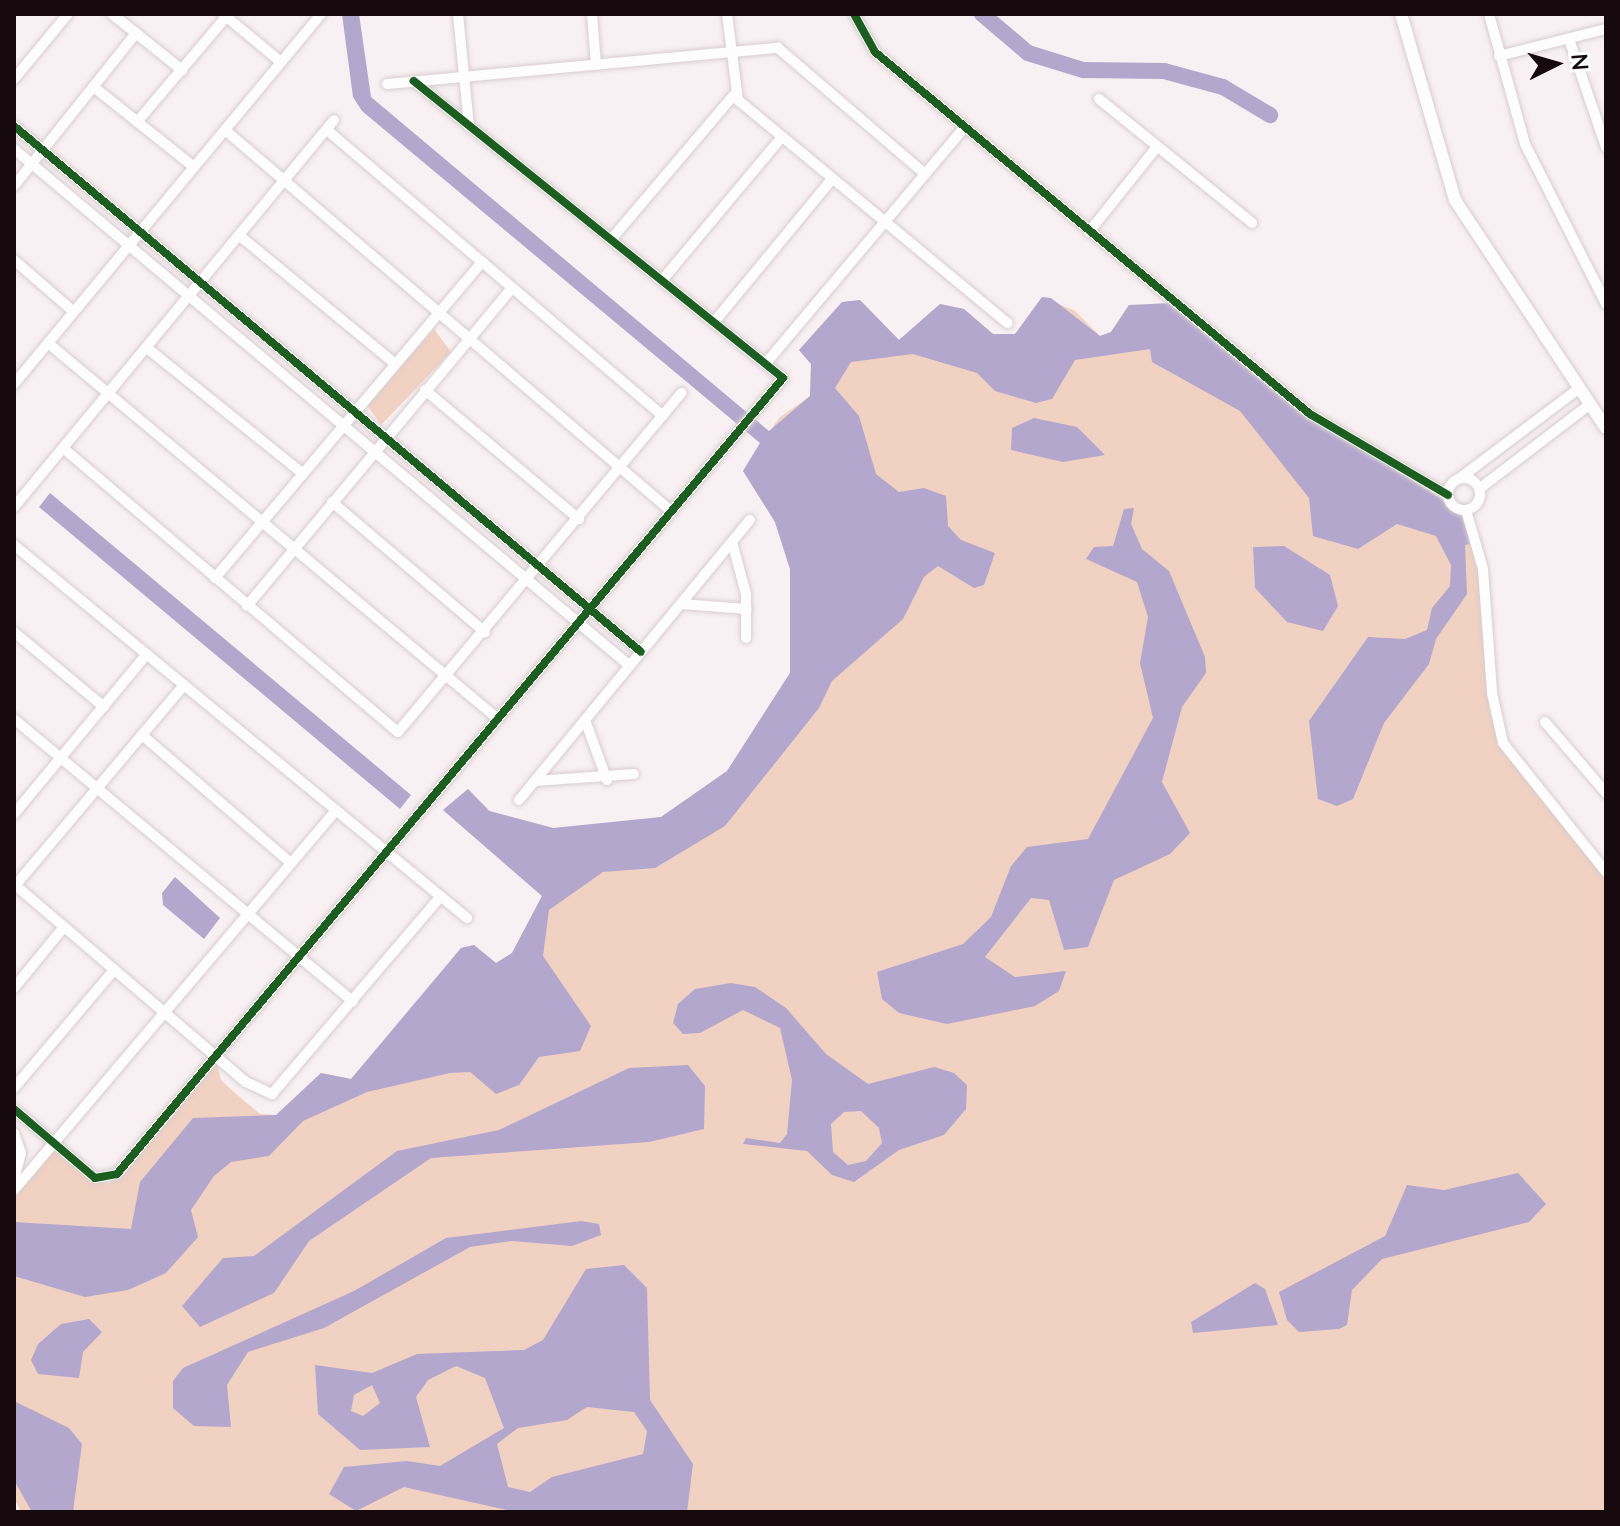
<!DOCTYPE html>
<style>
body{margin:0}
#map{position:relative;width:1620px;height:1526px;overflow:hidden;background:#f8f0f2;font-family:Lato,sans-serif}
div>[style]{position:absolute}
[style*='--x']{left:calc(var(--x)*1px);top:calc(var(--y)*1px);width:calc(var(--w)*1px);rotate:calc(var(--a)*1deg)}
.green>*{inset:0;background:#f1d1c1}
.water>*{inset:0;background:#b3a7ce}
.river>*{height:16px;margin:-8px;padding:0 8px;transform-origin:8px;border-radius:8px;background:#b3a7ce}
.roads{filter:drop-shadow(0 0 2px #d7cdd0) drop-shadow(0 0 2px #d7cdd0)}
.minor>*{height:10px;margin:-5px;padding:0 5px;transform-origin:5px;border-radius:5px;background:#fefdfd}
.minor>.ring{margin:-5px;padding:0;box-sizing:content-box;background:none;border:10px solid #fefdfd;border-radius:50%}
.tertiary>*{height:12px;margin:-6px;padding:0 6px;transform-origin:6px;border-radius:6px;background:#fefdfd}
.cycleway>*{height:8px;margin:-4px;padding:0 4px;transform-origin:4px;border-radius:4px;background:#1b5e20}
span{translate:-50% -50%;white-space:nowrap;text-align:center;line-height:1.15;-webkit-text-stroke:6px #fff;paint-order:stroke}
.frame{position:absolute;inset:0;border:16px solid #160a0f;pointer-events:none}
.north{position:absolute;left:1516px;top:24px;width:80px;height:80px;-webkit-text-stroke:6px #fff;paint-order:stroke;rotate:85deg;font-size:22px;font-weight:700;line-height:32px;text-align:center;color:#160a0f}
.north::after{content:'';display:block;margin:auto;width:28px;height:36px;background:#160a0f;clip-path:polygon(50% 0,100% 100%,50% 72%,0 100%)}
</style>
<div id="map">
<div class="green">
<i style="clip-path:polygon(1042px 297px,1075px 311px,1100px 336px,1111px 332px,1129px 305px,1464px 513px,1475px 540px,1500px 744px,1606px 876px,1606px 1512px,21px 1512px,14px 1498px,14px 1195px,54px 1147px,93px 1180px,110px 1183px,216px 1061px,221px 1080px,235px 1093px,260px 1114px,276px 1115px,321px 1073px,351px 1079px,371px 1062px,461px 948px,474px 945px,496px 963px,512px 953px,542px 896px,443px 810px,468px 789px,490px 811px,553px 828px,597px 827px,661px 817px,727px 771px,790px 673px,790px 569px,775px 522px,743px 471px,779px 418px,810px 396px,811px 364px,799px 350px,842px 302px,860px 300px,899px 340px,940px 304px,964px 309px,993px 334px,1015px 334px)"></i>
<i style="clip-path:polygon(434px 329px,451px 352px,381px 425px,367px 405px)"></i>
</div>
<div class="water">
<i style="clip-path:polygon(342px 14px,359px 14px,371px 97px,769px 431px,810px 396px,811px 364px,799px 350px,842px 302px,860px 300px,899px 340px,940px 304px,964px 309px,993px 334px,1015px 334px,1042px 297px,1051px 298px,1100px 336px,1111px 332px,1129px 305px,1171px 303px,1308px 415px,1464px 513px,1476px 543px,1465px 545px,1467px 594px,1436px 639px,1429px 664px,1384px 723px,1353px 799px,1337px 806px,1318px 799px,1309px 721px,1368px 637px,1405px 639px,1427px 630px,1432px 608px,1450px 586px,1451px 565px,1436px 536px,1397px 524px,1358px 549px,1313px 536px,1309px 498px,1240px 411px,1152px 362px,1150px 349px,1075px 360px,1052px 399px,1036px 403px,995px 391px,977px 373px,913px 354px,851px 362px,835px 388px,859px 416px,876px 474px,899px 492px,924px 488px,946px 496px,948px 526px,961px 540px,995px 553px,984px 585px,974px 588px,938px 566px,924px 577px,903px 619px,832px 681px,819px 708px,725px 826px,655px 868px,603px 872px,549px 910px,543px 956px,591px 1026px,580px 1051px,539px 1057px,519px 1085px,496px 1094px,470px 1072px,450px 1073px,367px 1092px,303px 1121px,269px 1156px,231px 1162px,214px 1176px,191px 1210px,198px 1237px,166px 1273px,128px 1290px,85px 1297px,14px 1276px,14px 1222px,131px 1229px,140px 1182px,193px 1118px,276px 1115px,321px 1073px,351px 1079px,461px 948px,474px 945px,496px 963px,512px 953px,542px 896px,443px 810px,468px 789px,489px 811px,553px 828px,661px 817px,727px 771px,790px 673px,790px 569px,775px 522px,743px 471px,760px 443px,362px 111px,353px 97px)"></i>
<i style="clip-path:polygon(1034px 418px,1077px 427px,1105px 455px,1063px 462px,1011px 450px,1012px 428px)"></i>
<i style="clip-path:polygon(50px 493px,411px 795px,400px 809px,39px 507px)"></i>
<i style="clip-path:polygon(1134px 508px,1131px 524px,1142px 549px,1169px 571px,1205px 657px,1206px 673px,1182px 707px,1162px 782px,1190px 833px,1170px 854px,1114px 880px,1088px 947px,1064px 950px,1049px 900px,1031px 898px,985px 957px,1015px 977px,1066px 971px,1059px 991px,1035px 1006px,947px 1024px,899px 1013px,882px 999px,877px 972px,963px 944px,991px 917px,1011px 866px,1027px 847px,1088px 839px,1153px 718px,1140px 663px,1148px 617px,1137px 582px,1086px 559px,1094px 547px,1113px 546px,1124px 509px)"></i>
<i style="clip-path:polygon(1284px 546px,1330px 575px,1338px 606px,1323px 631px,1287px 622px,1255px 588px,1253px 547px)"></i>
<i style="clip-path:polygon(175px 877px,220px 918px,204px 939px,163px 905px,162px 893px)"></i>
<i style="clip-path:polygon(evenodd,731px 983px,755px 987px,786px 1008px,826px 1054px,868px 1084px,934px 1067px,954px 1073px,967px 1085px,966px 1109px,944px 1135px,899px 1150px,854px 1182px,832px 1175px,807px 1151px,743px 1144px,746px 1138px,780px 1143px,787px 1134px,792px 1080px,780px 1028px,743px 1010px,700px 1033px,683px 1034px,673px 1023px,678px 1004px,695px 989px,731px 983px,861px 1111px,879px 1128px,882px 1143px,866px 1161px,848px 1165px,833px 1152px,831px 1124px,844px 1112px,861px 1111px)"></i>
<i style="clip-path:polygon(688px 1065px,705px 1086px,704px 1129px,649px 1142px,431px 1158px,309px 1241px,274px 1293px,200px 1327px,182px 1306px,223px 1258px,254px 1256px,397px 1151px,499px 1130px,629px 1068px)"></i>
<i style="clip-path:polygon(1518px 1173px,1546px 1204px,1529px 1222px,1382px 1259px,1352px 1290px,1347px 1325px,1339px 1329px,1299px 1332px,1287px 1320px,1279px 1292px,1385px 1236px,1407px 1185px,1444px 1190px)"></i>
<i style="clip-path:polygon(581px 1221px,599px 1224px,601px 1235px,572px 1246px,512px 1241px,470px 1247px,324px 1328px,248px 1352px,227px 1385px,231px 1427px,194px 1426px,173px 1408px,173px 1381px,183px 1368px,354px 1291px,446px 1238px)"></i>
<i style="clip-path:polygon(evenodd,624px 1265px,647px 1288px,650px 1400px,693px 1464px,687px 1512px,515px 1512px,404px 1487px,356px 1511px,329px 1494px,344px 1467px,407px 1461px,440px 1466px,504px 1428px,485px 1378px,456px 1366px,428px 1380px,416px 1397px,430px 1447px,360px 1450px,318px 1414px,315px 1365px,372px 1373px,417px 1354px,524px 1350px,543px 1340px,586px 1269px,624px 1265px,372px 1385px,380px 1403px,363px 1416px,351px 1411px,354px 1395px,372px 1385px,624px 1265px,587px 1407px,634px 1412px,647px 1431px,643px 1454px,552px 1477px,530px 1492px,508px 1487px,497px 1444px,518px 1428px,567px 1420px,587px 1407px)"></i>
<i style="clip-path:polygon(1255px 1283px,1265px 1289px,1278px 1325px,1193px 1333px,1191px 1322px)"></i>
<i style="clip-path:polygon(89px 1319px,102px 1332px,83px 1352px,79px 1378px,38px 1374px,31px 1360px,38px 1344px,61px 1324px)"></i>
<i style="clip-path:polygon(14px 1401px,69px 1428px,82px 1444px,73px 1512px,32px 1512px,14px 1480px)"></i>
</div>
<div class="river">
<i style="--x:982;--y:14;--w:60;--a:40.3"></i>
<i style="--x:1028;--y:53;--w:58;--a:17.2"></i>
<i style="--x:1083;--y:70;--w:81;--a:0.7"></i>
<i style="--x:1164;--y:71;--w:61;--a:15.2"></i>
<i style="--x:1223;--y:87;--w:55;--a:30.8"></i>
</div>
<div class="roads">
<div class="minor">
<i style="--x:112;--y:14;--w:90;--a:38.7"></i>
<i style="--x:223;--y:14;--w:75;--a:39.6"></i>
<i style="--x:458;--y:14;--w:113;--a:84.4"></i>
<i style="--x:592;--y:14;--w:51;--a:85.5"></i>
<i style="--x:727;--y:14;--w:87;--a:82.7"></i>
<i style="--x:738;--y:100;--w:350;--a:39.6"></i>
<i style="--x:854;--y:14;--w:43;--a:61.1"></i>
<i style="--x:875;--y:52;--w:566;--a:39.77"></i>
<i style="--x:1310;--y:414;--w:160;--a:30.4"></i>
<i style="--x:1489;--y:14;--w:135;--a:74.5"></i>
<i style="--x:1525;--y:144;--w:179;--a:63.1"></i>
<i style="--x:1569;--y:39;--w:114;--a:71.1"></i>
<i style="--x:1499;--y:56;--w:110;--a:-14.2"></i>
<i style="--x:14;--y:79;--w:85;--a:-50.3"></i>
<i style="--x:387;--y:84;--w:393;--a:-5.3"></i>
<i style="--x:778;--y:48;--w:194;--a:40.6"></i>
<i style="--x:95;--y:88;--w:127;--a:38.6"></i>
<i style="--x:1099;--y:99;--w:197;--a:39"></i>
<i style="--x:137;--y:122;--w:138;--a:-49.7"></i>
<i style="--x:14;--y:126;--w:818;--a:39.99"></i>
<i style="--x:225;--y:130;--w:587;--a:40.51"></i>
<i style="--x:327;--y:130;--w:441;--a:40.4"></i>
<i style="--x:14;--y:149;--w:804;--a:40.01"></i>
<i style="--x:14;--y:186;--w:196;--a:-51.4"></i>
<i style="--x:1089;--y:232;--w:107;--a:-51.4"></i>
<i style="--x:240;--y:236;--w:200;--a:39.5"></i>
<i style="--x:614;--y:236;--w:185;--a:-49.6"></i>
<i style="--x:14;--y:260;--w:79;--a:40.9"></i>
<i style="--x:664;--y:278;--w:182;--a:-50.1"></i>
<i style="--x:715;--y:321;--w:184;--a:-50.5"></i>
<i style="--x:48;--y:343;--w:586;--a:39.88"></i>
<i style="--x:147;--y:348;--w:199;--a:38.9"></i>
<i style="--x:766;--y:363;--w:306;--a:-49.9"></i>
<i style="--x:14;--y:384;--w:481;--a:-50.3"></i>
<i style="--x:425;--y:390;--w:201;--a:40"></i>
<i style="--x:63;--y:448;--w:439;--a:40.3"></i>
<i style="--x:398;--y:732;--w:442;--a:-50.1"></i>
<i style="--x:1460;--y:478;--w:148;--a:-37"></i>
<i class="ring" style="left:1448px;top:478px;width:22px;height:22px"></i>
<i style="--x:1479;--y:489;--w:140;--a:-37.4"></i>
<i style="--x:332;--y:502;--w:201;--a:40.4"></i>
<i style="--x:14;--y:507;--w:502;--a:-50.41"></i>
<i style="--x:1466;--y:510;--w:61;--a:73.9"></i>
<i style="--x:1483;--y:569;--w:124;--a:85.8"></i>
<i style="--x:1492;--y:693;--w:51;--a:77.6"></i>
<i style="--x:1503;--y:743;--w:165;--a:51.4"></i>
<i style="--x:732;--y:542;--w:54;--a:74.9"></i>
<i style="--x:746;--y:594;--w:44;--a:90"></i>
<i style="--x:14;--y:545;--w:587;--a:39.47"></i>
<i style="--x:215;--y:578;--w:414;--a:-49.8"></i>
<i style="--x:681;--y:604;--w:66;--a:4.3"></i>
<i style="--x:247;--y:606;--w:414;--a:-50.2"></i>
<i style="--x:14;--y:632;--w:117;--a:39.8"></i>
<i style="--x:14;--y:719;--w:441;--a:39.8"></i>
<i style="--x:585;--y:720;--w:64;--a:69.9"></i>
<i style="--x:1545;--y:722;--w:94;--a:49.3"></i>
<i style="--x:142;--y:735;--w:196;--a:40.7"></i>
<i style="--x:535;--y:781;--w:99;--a:-4"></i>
<i style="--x:519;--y:800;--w:363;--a:-50.5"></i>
<i style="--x:14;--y:814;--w:208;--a:-50.3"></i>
<i style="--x:14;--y:884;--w:305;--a:40.5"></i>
<i style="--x:246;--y:1082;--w:29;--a:25"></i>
<i style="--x:272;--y:1094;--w:260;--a:-49.5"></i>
<i style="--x:14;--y:887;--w:264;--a:-49.9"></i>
<i style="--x:14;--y:988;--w:79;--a:-50.7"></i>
<i style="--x:14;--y:1088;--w:155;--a:-49.7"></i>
<i style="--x:14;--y:1109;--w:106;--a:40.4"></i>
<i style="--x:95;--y:1178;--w:22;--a:-10"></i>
<i style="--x:117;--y:1174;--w:1038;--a:-50.08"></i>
<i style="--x:783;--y:378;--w:474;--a:-141.2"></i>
<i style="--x:14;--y:1133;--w:21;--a:71"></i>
<i style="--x:21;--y:1153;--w:28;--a:105"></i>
<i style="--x:14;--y:1190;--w:498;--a:-49.7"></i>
</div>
<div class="tertiary">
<i style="--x:1401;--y:14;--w:194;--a:73.8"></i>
<i style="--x:1455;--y:200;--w:273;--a:56.5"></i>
</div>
</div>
<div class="cycleway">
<i style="--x:854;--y:14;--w:43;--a:61.1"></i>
<i style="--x:875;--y:52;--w:566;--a:39.77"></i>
<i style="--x:1310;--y:414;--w:160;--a:30.4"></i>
<i style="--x:14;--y:126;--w:818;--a:39.99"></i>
<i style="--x:14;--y:1109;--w:106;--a:40.4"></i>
<i style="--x:95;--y:1178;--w:22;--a:-10"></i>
<i style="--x:117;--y:1174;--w:1038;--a:-50.08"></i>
<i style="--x:783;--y:378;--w:474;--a:-141.2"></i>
</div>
<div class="frame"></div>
<div class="north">N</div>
</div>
